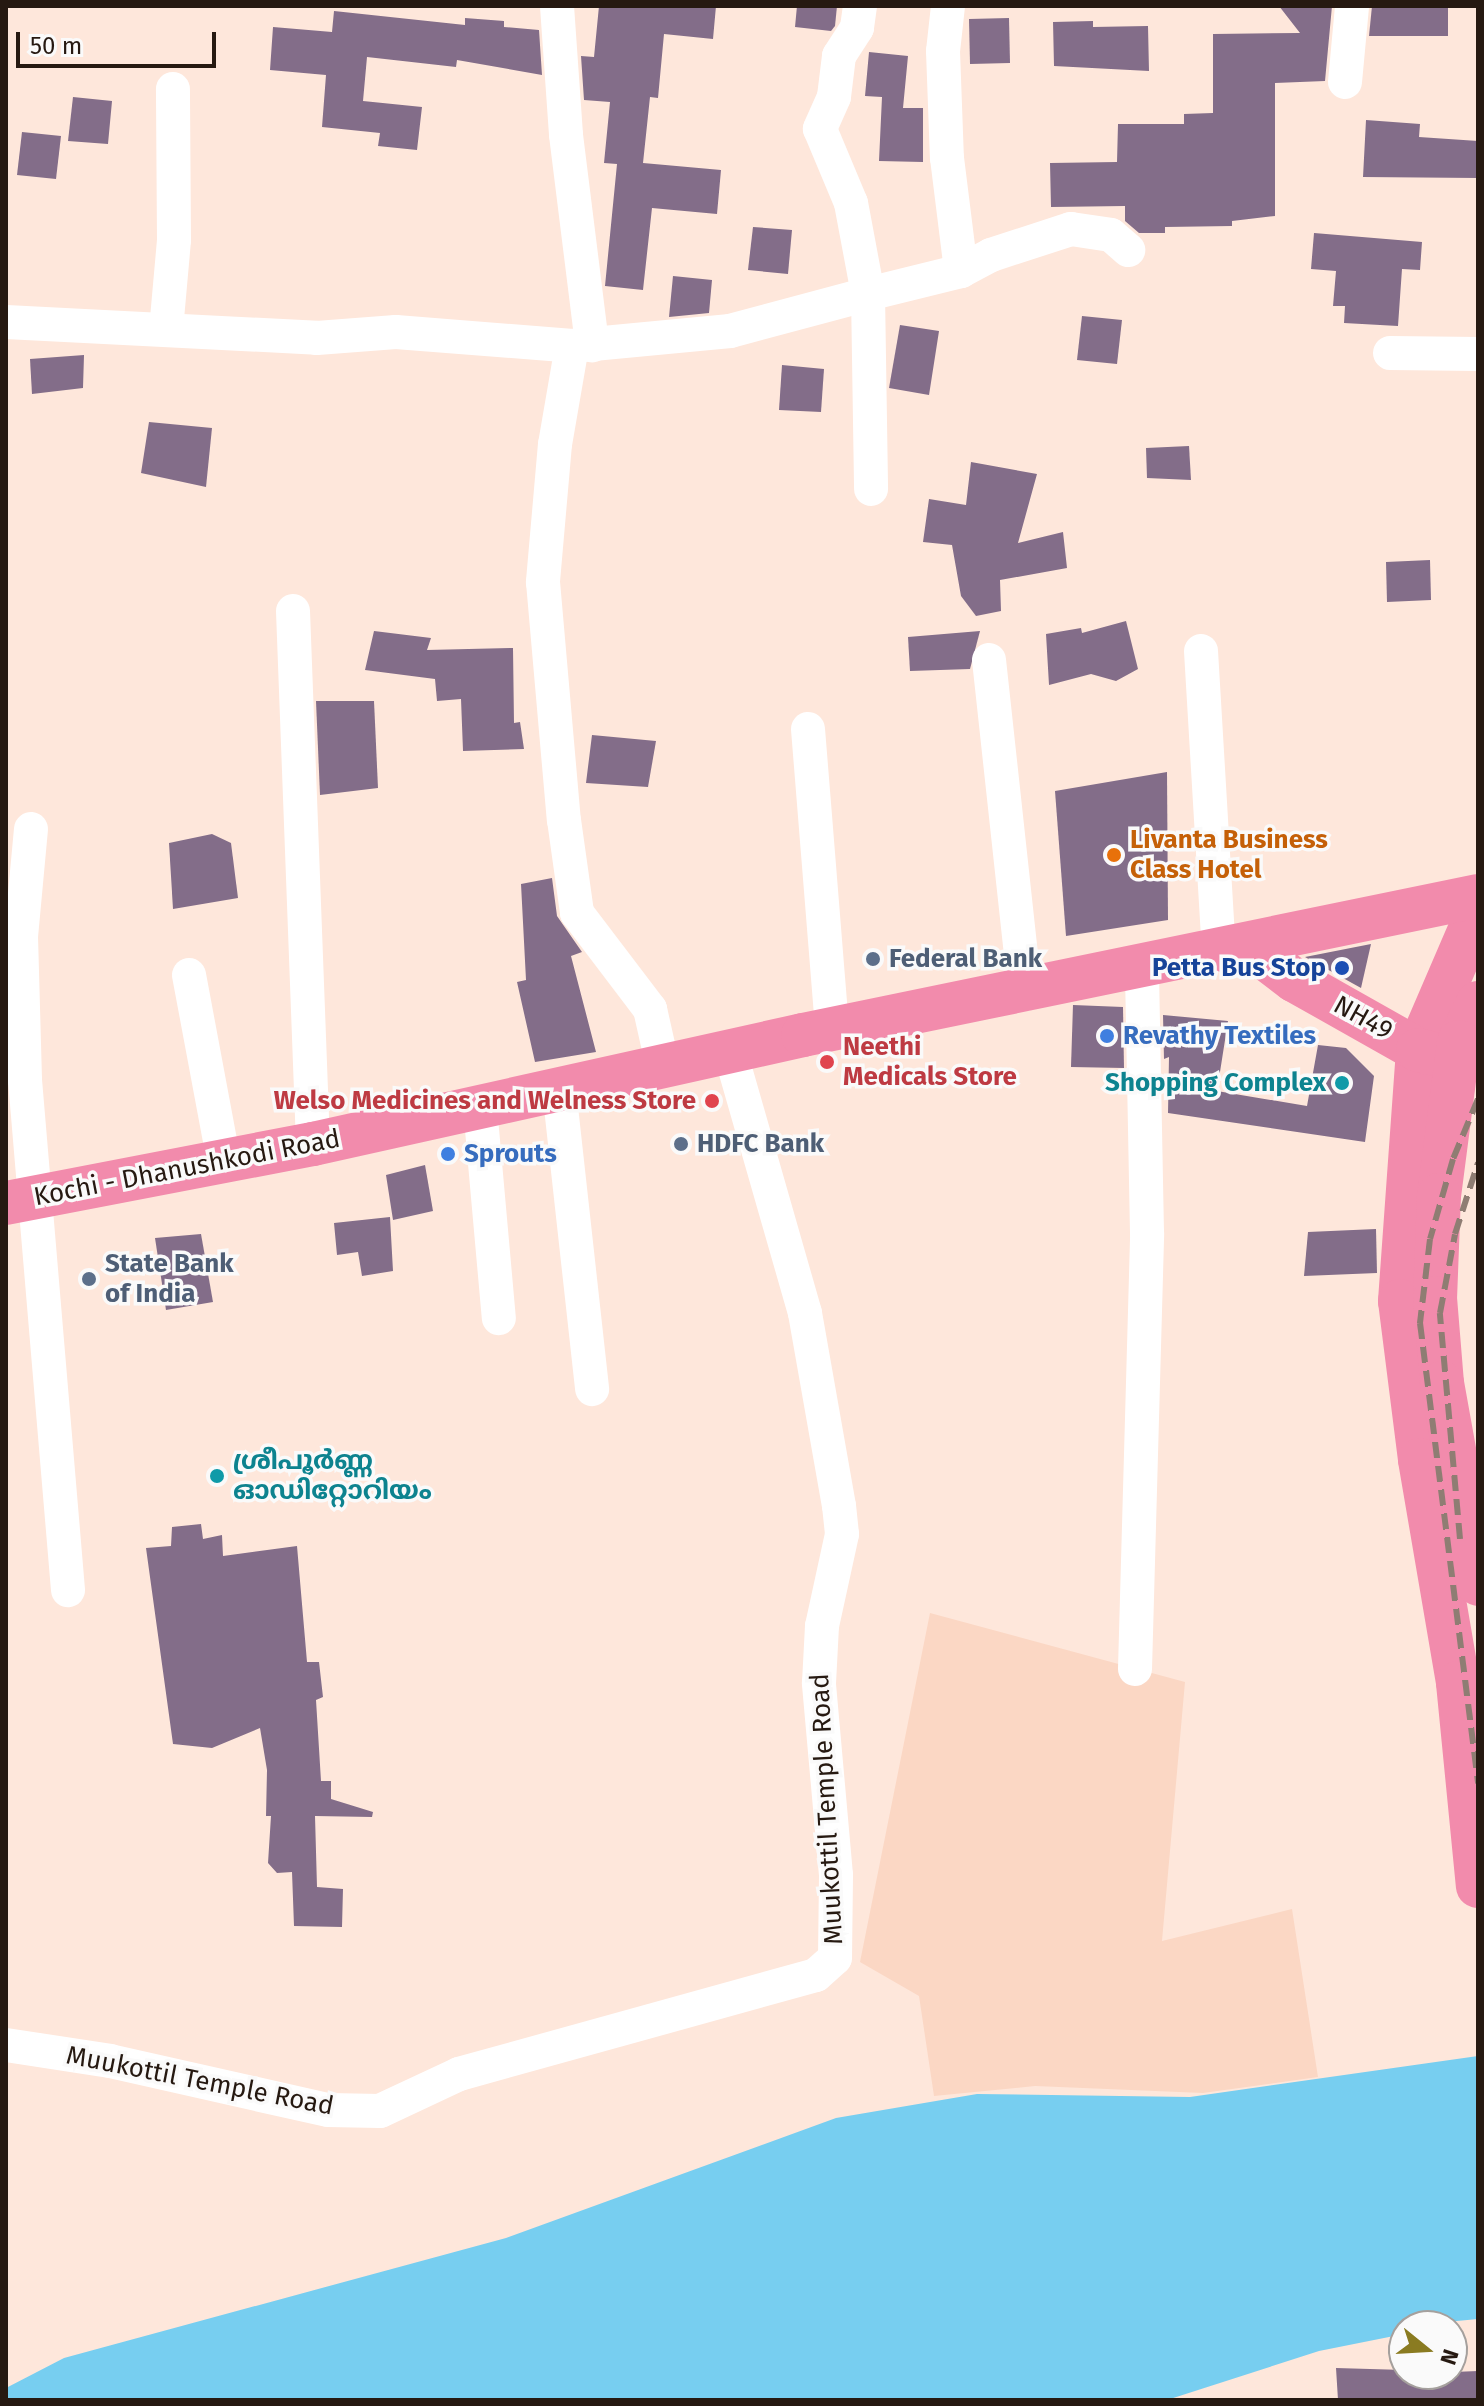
<!DOCTYPE html>
<meta charset="utf-8">
<style>
body{margin:0}
#map{position:relative;width:1484px;height:2406px;overflow:hidden;background:#fee7db;font-family:"Fira Sans","Noto Sans Malayalam",sans-serif}
div>[style]{position:absolute}
[style*='--x']{left:calc(var(--x)*1px);top:calc(var(--y)*1px);width:calc(var(--w)*1px);rotate:calc(var(--a)*1deg)}
.built>*{inset:0;background:#fbd7c4}
.water>*{inset:0;background:#77cef0}
.building>*{inset:0;background:#836d89}
.minor>*{height:34px;margin:-17px;padding:0 17px;transform-origin:17px;border-radius:17px;background:#fff}
.highway>*{height:44px;margin:-22px;padding:0 22px;transform-origin:22px;border-radius:22px;background:#f28bac}
.rail>*{height:6px;margin-top:-3px;transform-origin:0;background:repeating-linear-gradient(90deg,#8f7d73 0 16px,transparent 0 24px)}
.dots>*{width:22px;height:22px;translate:-50% -50%;box-sizing:border-box;border:4px solid #fafafa;border-radius:50%}
span{translate:-50% -50%;white-space:nowrap;text-align:center;line-height:1.15;-webkit-text-stroke:7px #fafafa;paint-order:stroke}
.food-label{font-size:26px;color:#c56008;font-weight:700}
.left{translate:0 -50%;text-align:left}
.service-label{font-size:26px;color:#4e5e75;font-weight:700}
.transit-label{font-size:26px;color:#164399;font-weight:700}
.right{translate:-100% -50%;text-align:right}
.street-label{font-size:26px;color:#261911}
.shop-label{font-size:26px;color:#366cbe;font-weight:700}
.health-label{font-size:26px;color:#be3a42;font-weight:700}
.culture-label{font-size:26px;color:#0d838f;font-weight:700}
.frame{position:absolute;inset:0;border:8px solid #261911;pointer-events:none}
.north{position:absolute;left:1388px;top:2310px;width:80px;height:80px;box-sizing:border-box;background:#fafafa;border:2px solid #a5a09d;border-radius:50%;rotate:108deg;font-size:22px;font-weight:700;line-height:32px;text-align:center;color:#261911}
.north::after{content:'';display:block;margin:auto;width:28px;height:36px;background:#8a7b21;clip-path:polygon(50% 0,100% 100%,50% 72%,0 100%)}
.scale{position:absolute;left:16px;top:32px;width:200px;height:36px;box-sizing:border-box;border:4px solid #261911;border-top:0;padding-left:10px;font-size:24px;line-height:28px;white-space:nowrap;color:#261911;-webkit-text-stroke:6px #fafafa;paint-order:stroke}
</style>
<div id="map">
<div class="built">
<i style="clip-path:polygon(930px 1613px,1185px 1682px,1162px 1941px,1292px 1909px,1318px 2077px,1203px 2093px,1035px 2086px,934px 2096px,919px 1996px,860px 1962px)"></i>
</div>
<div class="water">
<i style="clip-path:polygon(1478px 2056px,1478px 2319px,1404px 2326px,1404px 2334px,1319px 2351px,1167px 2400px,6px 2400px,6px 2388px,64px 2358px,506px 2238px,836px 2118px,977px 2094px,1190px 2097px)"></i>
</div>
<div class="building">
<i style="clip-path:polygon(599px 6px,716px 6px,713px 39px,664px 34px,658px 98px,650px 97px,643px 163px,721px 170px,717px 214px,652px 208px,643px 290px,605px 286px,617px 164px,604px 163px,610px 102px,584px 100px,581px 56px,594px 57px)"></i>
<i style="clip-path:polygon(797px 6px,837px 6px,835px 26px,831px 31px,795px 27px)"></i>
<i style="clip-path:polygon(1279px 6px,1332px 6px,1325px 81px,1275px 83px,1275px 216px,1232px 221px,1232px 226px,1165px 227px,1165px 233px,1139px 233px,1125px 221px,1125px 206px,1051px 207px,1050px 163px,1117px 162px,1118px 124px,1184px 124px,1184px 114px,1213px 113px,1213px 34px,1300px 33px)"></i>
<i style="clip-path:polygon(1372px 6px,1448px 6px,1448px 36px,1369px 36px)"></i>
<i style="clip-path:polygon(334px 11px,465px 25px,465px 18px,504px 21px,504px 27px,539px 30px,542px 75px,457px 60px,456px 67px,367px 57px,363px 101px,422px 107px,417px 150px,378px 146px,380px 133px,322px 127px,326px 75px,270px 70px,273px 27px,332px 32px)"></i>
<i style="clip-path:polygon(1009px 18px,1010px 63px,970px 64px,969px 19px)"></i>
<i style="clip-path:polygon(1093px 21px,1093px 27px,1148px 26px,1149px 71px,1054px 66px,1053px 22px)"></i>
<i style="clip-path:polygon(869px 52px,908px 56px,903px 108px,923px 108px,923px 162px,879px 161px,882px 97px,865px 96px)"></i>
<i style="clip-path:polygon(73px 97px,112px 101px,108px 144px,68px 141px)"></i>
<i style="clip-path:polygon(1366px 120px,1420px 124px,1419px 137px,1478px 141px,1478px 178px,1363px 177px)"></i>
<i style="clip-path:polygon(22px 132px,61px 136px,56px 179px,17px 175px)"></i>
<i style="clip-path:polygon(753px 227px,792px 230px,788px 274px,748px 270px)"></i>
<i style="clip-path:polygon(1314px 233px,1422px 242px,1420px 270px,1402px 269px,1398px 326px,1344px 323px,1345px 306px,1333px 306px,1336px 271px,1311px 269px)"></i>
<i style="clip-path:polygon(673px 276px,712px 280px,709px 313px,669px 317px)"></i>
<i style="clip-path:polygon(1082px 316px,1122px 320px,1117px 364px,1077px 360px)"></i>
<i style="clip-path:polygon(900px 325px,939px 331px,929px 395px,889px 388px)"></i>
<i style="clip-path:polygon(84px 355px,83px 388px,32px 394px,30px 359px)"></i>
<i style="clip-path:polygon(782px 365px,824px 369px,821px 412px,779px 410px)"></i>
<i style="clip-path:polygon(149px 422px,212px 428px,206px 487px,141px 473px)"></i>
<i style="clip-path:polygon(1189px 446px,1191px 480px,1147px 478px,1146px 448px)"></i>
<i style="clip-path:polygon(971px 462px,1037px 474px,1018px 543px,1063px 532px,1067px 568px,1000px 580px,1001px 611px,976px 616px,961px 596px,952px 545px,923px 542px,929px 499px,966px 505px)"></i>
<i style="clip-path:polygon(1430px 560px,1431px 600px,1387px 602px,1386px 562px)"></i>
<i style="clip-path:polygon(1126px 621px,1138px 669px,1116px 681px,1091px 674px,1049px 685px,1046px 634px,1081px 628px,1082px 633px)"></i>
<i style="clip-path:polygon(374px 631px,431px 638px,427px 650px,513px 648px,514px 723px,520px 722px,524px 749px,463px 751px,461px 699px,437px 701px,435px 679px,365px 670px)"></i>
<i style="clip-path:polygon(980px 631px,970px 669px,910px 671px,908px 637px)"></i>
<i style="clip-path:polygon(316px 701px,374px 701px,378px 788px,320px 795px)"></i>
<i style="clip-path:polygon(592px 735px,656px 741px,648px 787px,586px 783px)"></i>
<i style="clip-path:polygon(1167px 772px,1168px 920px,1066px 936px,1055px 791px)"></i>
<i style="clip-path:polygon(212px 834px,231px 843px,238px 898px,173px 909px,169px 843px)"></i>
<i style="clip-path:polygon(552px 878px,557px 916px,582px 952px,571px 956px,596px 1052px,535px 1062px,517px 982px,526px 980px,521px 884px)"></i>
<i style="clip-path:polygon(1371px 944px,1361px 988px,1305px 957px)"></i>
<i style="clip-path:polygon(1073px 1005px,1123px 1007px,1124px 1068px,1071px 1067px)"></i>
<i style="clip-path:polygon(1163px 1015px,1228px 1021px,1217px 1091px,1307px 1106px,1318px 1045px,1346px 1048px,1374px 1076px,1365px 1142px,1168px 1113px,1169px 1057px,1164px 1059px)"></i>
<i style="clip-path:polygon(425px 1165px,433px 1211px,393px 1220px,386px 1175px)"></i>
<i style="clip-path:polygon(390px 1217px,393px 1271px,362px 1276px,358px 1252px,337px 1255px,334px 1223px)"></i>
<i style="clip-path:polygon(1376px 1229px,1377px 1273px,1304px 1276px,1308px 1232px)"></i>
<i style="clip-path:polygon(201px 1234px,213px 1302px,166px 1310px,155px 1238px)"></i>
<i style="clip-path:polygon(201px 1524px,203px 1539px,222px 1535px,223px 1556px,297px 1546px,307px 1662px,319px 1662px,323px 1697px,316px 1700px,321px 1781px,331px 1781px,331px 1799px,373px 1812px,372px 1817px,315px 1816px,317px 1887px,343px 1889px,342px 1927px,294px 1926px,292px 1872px,277px 1873px,268px 1863px,271px 1816px,266px 1816px,267px 1770px,260px 1728px,212px 1748px,173px 1744px,146px 1548px,171px 1546px,172px 1527px)"></i>
<i style="clip-path:polygon(1336px 2368px,1404px 2370px,1404px 2374px,1478px 2371px,1478px 2400px,1338px 2400px)"></i>
</div>
<div class="minor">
<i style="--x:557;--y:6;--w:129;--a:86"></i>
<i style="--x:566;--y:135;--w:212;--a:82.9"></i>
<i style="--x:860;--y:6;--w:22;--a:98"></i>
<i style="--x:857;--y:28;--w:33;--a:123"></i>
<i style="--x:839;--y:56;--w:41;--a:97"></i>
<i style="--x:834;--y:97;--w:35;--a:114"></i>
<i style="--x:820;--y:129;--w:80;--a:67.3"></i>
<i style="--x:851;--y:203;--w:93;--a:79.4"></i>
<i style="--x:868;--y:294;--w:96;--a:-13.9"></i>
<i style="--x:961;--y:271;--w:34;--a:-28"></i>
<i style="--x:991;--y:255;--w:84;--a:-18"></i>
<i style="--x:1071;--y:229;--w:40;--a:8.5"></i>
<i style="--x:1111;--y:235;--w:23;--a:41"></i>
<i style="--x:948;--y:6;--w:45;--a:96.3"></i>
<i style="--x:943;--y:51;--w:107;--a:87.9"></i>
<i style="--x:947;--y:158;--w:114;--a:82.9"></i>
<i style="--x:1345;--y:82;--w:76;--a:-84.7"></i>
<i style="--x:6;--y:322;--w:311;--a:2.9"></i>
<i style="--x:317;--y:338;--w:79;--a:-4.3"></i>
<i style="--x:396;--y:332;--w:177;--a:4.5"></i>
<i style="--x:572;--y:346;--w:99;--a:99.8"></i>
<i style="--x:555;--y:444;--w:139;--a:95"></i>
<i style="--x:543;--y:582;--w:239;--a:85"></i>
<i style="--x:564;--y:820;--w:94;--a:82"></i>
<i style="--x:577;--y:913;--w:121;--a:52.8"></i>
<i style="--x:650;--y:1009;--w:59;--a:77.4"></i>
<i style="--x:166;--y:330;--w:90;--a:-84.9"></i>
<i style="--x:174;--y:240;--w:151;--a:-90.4"></i>
<i style="--x:572;--y:346;--w:159;--a:-5.4"></i>
<i style="--x:730;--y:331;--w:143;--a:-15"></i>
<i style="--x:868;--y:294;--w:195;--a:89.1"></i>
<i style="--x:1390;--y:353;--w:88;--a:0.7"></i>
<i style="--x:293;--y:611;--w:533;--a:87.85"></i>
<i style="--x:1201;--y:651;--w:302;--a:86.6"></i>
<i style="--x:989;--y:660;--w:336;--a:83.8"></i>
<i style="--x:808;--y:729;--w:302;--a:85.4"></i>
<i style="--x:31;--y:829;--w:107;--a:95.3"></i>
<i style="--x:21;--y:936;--w:144;--a:88.4"></i>
<i style="--x:25;--y:1080;--w:512;--a:85.18"></i>
<i style="--x:189;--y:975;--w:190;--a:79.4"></i>
<i style="--x:559;--y:1089;--w:302;--a:83.7"></i>
<i style="--x:480;--y:1107;--w:212;--a:84.9"></i>
<i style="--x:1135;--y:1669;--w:436;--a:-88.4"></i>
<i style="--x:1147;--y:1233;--w:265;--a:-91.1"></i>
<i style="--x:6;--y:2045;--w:105;--a:8.7"></i>
<i style="--x:110;--y:2061;--w:223;--a:12.7"></i>
<i style="--x:328;--y:2110;--w:52;--a:1.1"></i>
<i style="--x:380;--y:2111;--w:87;--a:-25.1"></i>
<i style="--x:459;--y:2074;--w:370;--a:-15.5"></i>
<i style="--x:816;--y:1975;--w:25;--a:-42"></i>
<i style="--x:835;--y:1958;--w:83;--a:-89.3"></i>
<i style="--x:836;--y:1875;--w:193;--a:-95.1"></i>
<i style="--x:819;--y:1683;--w:57;--a:-87"></i>
<i style="--x:822;--y:1626;--w:94;--a:-77.7"></i>
<i style="--x:842;--y:1534;--w:28;--a:-96"></i>
<i style="--x:839;--y:1506;--w:196;--a:-100"></i>
<i style="--x:805;--y:1313;--w:272;--a:-106"></i>
</div>
<div class="highway">
<i style="--x:1478;--y:911;--w:151;--a:113.3"></i>
<i style="--x:1418;--y:1050;--w:252;--a:94.1"></i>
<i style="--x:1400;--y:1301;--w:160;--a:82.8"></i>
<i style="--x:1420;--y:1460;--w:226;--a:80.3"></i>
<i style="--x:1458;--y:1683;--w:204;--a:84.4"></i>
<i style="--x:1248;--y:945;--w:58;--a:37.3"></i>
<i style="--x:1294;--y:980;--w:142;--a:29.4"></i>
<i style="--x:1418;--y:1050;--w:30;--a:14"></i>
<i style="--x:1478;--y:1003;--w:43;--a:116"></i>
<i style="--x:1459;--y:1042;--w:154;--a:97.4"></i>
<i style="--x:1439;--y:1195;--w:103;--a:92.2"></i>
<i style="--x:1435;--y:1298;--w:85;--a:85.3"></i>
<i style="--x:1442;--y:1383;--w:204;--a:79.8"></i>
<i style="--x:6;--y:1203;--w:313;--a:-10.9"></i>
<i style="--x:313;--y:1144;--w:502;--a:-12.54"></i>
<i style="--x:803;--y:1035;--w:689;--a:-11.64"></i>
</div>
<div class="rail">
<i style="--x:1478;--y:1099;--w:65;--a:112.6"></i>
<i style="--x:1453;--y:1159;--w:83;--a:106"></i>
<i style="--x:1430;--y:1239;--w:85;--a:96.8"></i>
<i style="--x:1420;--y:1323;--w:464;--a:82.8"></i>
<i style="--x:1460;--y:1539;--w:227;--a:-95.1"></i>
<i style="--x:1440;--y:1313;--w:80;--a:-79.2"></i>
<i style="--x:1455;--y:1234;--w:75;--a:-72.1"></i>
</div>
<div class="dots">
<i style="left:1114px;top:855px;background:#e8710a"></i>
<i style="left:873px;top:959px;background:#5c6f8a"></i>
<i style="left:1342px;top:968px;background:#1a4fb4"></i>
<i style="left:1107px;top:1036px;background:#3f7fe0"></i>
<i style="left:827px;top:1062px;background:#e0444e"></i>
<i style="left:1342px;top:1083px;background:#0f9aa8"></i>
<i style="left:712px;top:1101px;background:#e0444e"></i>
<i style="left:681px;top:1144px;background:#5c6f8a"></i>
<i style="left:448px;top:1154px;background:#3f7fe0"></i>
<i style="left:89px;top:1279px;background:#5c6f8a"></i>
<i style="left:217px;top:1476px;background:#0f9aa8"></i>
</div>
<div class="food-label">
<span class="left" style="left:1130px;top:855px">Livanta Business<br>Class Hotel</span>
</div>
<div class="service-label">
<span class="left" style="left:889px;top:959px">Federal Bank</span>
<span class="left" style="left:697px;top:1144px">HDFC Bank</span>
<span class="left" style="left:105px;top:1279px">State Bank<br>of India</span>
</div>
<div class="transit-label">
<span class="right" style="left:1326px;top:968px">Petta Bus Stop</span>
</div>
<div class="street-label">
<span style="left:1363px;top:1018px;rotate:29deg">NH49</span>
<span style="left:187px;top:1168px;rotate:-11deg">Kochi - Dhanushkodi Road</span>
<span style="left:827px;top:1809px;rotate:-93deg">Muukottil Temple Road</span>
<span style="left:200px;top:2081px;rotate:11deg">Muukottil Temple Road</span>
</div>
<div class="shop-label">
<span class="left" style="left:1123px;top:1036px">Revathy Textiles</span>
<span class="left" style="left:464px;top:1154px">Sprouts</span>
</div>
<div class="health-label">
<span class="left" style="left:843px;top:1062px">Neethi<br>Medicals Store</span>
<span class="right" style="left:696px;top:1101px">Welso Medicines and Welness Store</span>
</div>
<div class="culture-label">
<span class="right" style="left:1326px;top:1083px">Shopping Complex</span>
<span class="left" style="left:233px;top:1476px">ശ്രീപൂർണ്ണ<br>ഓഡിറ്റോറിയം</span>
</div>
<div class="frame"></div>
<div class="north">N</div>
<div class="scale">50 m</div>
</div>
